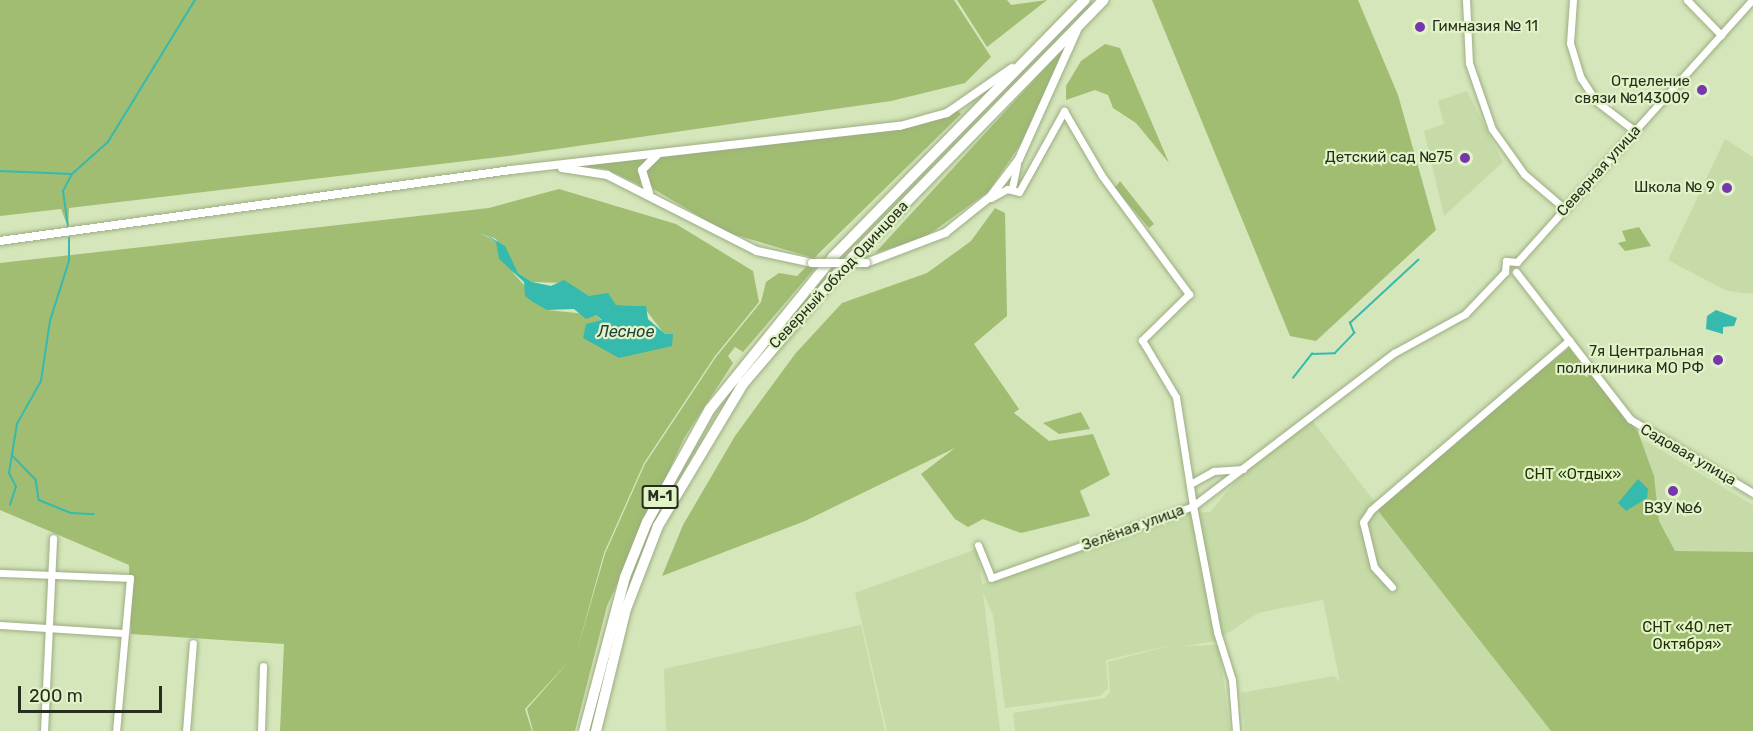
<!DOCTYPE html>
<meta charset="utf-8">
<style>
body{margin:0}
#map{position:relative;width:1753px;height:731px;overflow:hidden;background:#d5e6ba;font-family:Rubik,sans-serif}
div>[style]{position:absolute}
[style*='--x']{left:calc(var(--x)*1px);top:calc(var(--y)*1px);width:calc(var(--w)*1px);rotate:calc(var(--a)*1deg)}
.built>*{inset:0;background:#c6dba7}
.green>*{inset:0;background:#a1bd72}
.water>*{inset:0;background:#36baad}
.stream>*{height:1.5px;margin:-0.75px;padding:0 0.75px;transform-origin:0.75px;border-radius:0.75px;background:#36baad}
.roads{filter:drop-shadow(0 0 2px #9cad82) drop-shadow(0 0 2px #9cad82)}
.minor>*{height:7px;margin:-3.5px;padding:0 3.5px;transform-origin:3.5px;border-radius:3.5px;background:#fff}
.major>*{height:8px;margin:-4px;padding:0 4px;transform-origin:4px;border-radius:4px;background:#fff}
.highway>*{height:10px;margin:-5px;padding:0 5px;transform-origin:5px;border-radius:5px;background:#fff}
.bridges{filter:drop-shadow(0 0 2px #9cad82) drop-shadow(0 0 2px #9cad82)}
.major-bridge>*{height:8px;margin:-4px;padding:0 4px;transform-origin:4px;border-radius:4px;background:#fff}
.dots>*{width:16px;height:16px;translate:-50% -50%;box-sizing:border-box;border:3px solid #e2f4c7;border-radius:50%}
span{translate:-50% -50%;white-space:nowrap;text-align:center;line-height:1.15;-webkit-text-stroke:4.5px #e2f4c7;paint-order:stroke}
.shield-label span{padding:2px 4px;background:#e2f4c7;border:2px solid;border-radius:4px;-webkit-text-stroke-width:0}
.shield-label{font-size:14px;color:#272e1d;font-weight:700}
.poi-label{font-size:15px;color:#272e1d}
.left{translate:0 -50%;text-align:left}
.right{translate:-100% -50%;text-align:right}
.street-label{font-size:15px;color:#272e1d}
.park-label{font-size:15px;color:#212f02}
.water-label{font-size:16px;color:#223e3a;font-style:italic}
.scale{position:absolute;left:18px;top:686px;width:144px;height:27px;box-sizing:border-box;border:3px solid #272e1d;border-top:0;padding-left:8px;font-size:18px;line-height:21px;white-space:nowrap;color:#272e1d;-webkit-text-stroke:4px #e2f4c7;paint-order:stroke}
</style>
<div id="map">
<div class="built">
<i style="clip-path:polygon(1467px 91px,1503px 162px,1444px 216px,1424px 131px,1444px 124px,1438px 101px)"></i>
<i style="clip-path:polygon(1725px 139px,1753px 157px,1753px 294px,1727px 291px,1668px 260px)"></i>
<i style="clip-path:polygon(1311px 419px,1551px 731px,1245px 731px,1241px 693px,1334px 676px,1340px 682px,1323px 600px,1258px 613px,1216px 641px,1184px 646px,1219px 645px,1230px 731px,1015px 731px,1013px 713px,1105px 698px,1110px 692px,1108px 662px,1176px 644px,1106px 660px,1108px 688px,1100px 696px,1005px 708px,993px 615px,983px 593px,1000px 731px,887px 731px,855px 593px,977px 549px,982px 584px,1190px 513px,1210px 512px,1242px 474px)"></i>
<i style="clip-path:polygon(1640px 438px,1753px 505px,1753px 552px,1675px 552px,1659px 521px)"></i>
<i style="clip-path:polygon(861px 625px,885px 731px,666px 731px,664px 669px)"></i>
</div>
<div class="green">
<i style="clip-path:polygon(0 0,954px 0,991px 57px,965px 83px,891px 101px,508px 156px,69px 208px,68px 227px,61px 209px,0 216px)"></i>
<i style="clip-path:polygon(957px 0,1007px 0,1011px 5px,1047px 0,987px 47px)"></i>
<i style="clip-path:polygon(1152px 0,1358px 0,1398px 95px,1436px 230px,1316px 341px,1290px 336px)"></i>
<i style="clip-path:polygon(1071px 40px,1022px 142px,988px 192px,924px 238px,875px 253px)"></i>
<i style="clip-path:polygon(1105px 44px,1120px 48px,1169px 163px,1136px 123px,1113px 108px,1108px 95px,1095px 90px,1066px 100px,1066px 86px,1081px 61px)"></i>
<i style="clip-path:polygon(958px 111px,961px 114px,814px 258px,726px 232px,650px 187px,646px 170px,660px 157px,902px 129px)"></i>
<i style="clip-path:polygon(645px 157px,640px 185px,606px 169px,580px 165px)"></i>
<i style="clip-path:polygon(1120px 181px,1154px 224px,1149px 228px,1115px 188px)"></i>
<i style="clip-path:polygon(evenodd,559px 189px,676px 224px,753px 271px,759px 302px,715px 356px,644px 463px,604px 553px,576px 654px,605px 554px,645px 464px,716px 357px,761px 302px,766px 282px,779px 273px,797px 276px,807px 266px,815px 268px,743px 352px,735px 347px,728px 356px,733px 363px,684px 438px,607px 606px,575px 731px,533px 731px,527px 709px,570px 660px,525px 709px,532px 731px,280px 731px,284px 644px,131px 634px,129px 565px,0 510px,0 263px,489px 208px,559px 189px,481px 233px,496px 239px,518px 273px,532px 282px,567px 283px,589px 296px,608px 296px,616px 305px,643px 306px,665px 335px,620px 358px,604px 348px,595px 325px,602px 321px,596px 315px,547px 310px,514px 274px,496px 242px,481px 233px)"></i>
<i style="clip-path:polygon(995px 208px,1005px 213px,1007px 316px,974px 344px,1019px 409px,1014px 413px,1049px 441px,1093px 434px,1110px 475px,1080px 491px,1090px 516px,1021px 533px,983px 519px,968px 527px,955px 519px,921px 474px,955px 448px,805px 521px,662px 576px,683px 525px,735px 436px,795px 354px,842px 303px,927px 273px,971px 241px)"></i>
<i style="clip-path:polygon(1639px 227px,1651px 246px,1625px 251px,1618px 243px,1626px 241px,1622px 231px)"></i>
<i style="clip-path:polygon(1569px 348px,1638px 432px,1654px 476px,1659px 521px,1675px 551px,1753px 552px,1753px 731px,1551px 731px,1379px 512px,1378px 500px)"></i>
<i style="clip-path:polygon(1081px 412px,1090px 429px,1059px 434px,1043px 423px)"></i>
</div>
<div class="water">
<i style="clip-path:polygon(480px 231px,505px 246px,518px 273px,532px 282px,551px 286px,564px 280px,589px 296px,608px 293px,616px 305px,646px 306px,648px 319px,665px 334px,673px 334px,672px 346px,619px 358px,583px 338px,586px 324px,602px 320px,596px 315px,586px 319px,574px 309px,547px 310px,533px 302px,525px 296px,524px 282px,499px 259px,496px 242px)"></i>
<i style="clip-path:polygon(1716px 310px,1737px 318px,1734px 326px,1723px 327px,1723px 334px,1706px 329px,1707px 316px)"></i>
<i style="clip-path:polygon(1638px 479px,1648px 489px,1647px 498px,1626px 511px,1618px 503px)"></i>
</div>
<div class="stream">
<i style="--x:0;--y:171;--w:71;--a:2.4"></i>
<i style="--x:68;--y:227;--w:36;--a:-98"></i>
<i style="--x:63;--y:191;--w:19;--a:-62"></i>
<i style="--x:72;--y:174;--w:48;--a:-41.6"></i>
<i style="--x:108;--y:142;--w:167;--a:-58.5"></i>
<i style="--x:1293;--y:378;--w:31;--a:-52"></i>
<i style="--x:1312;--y:354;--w:23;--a:-2"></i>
<i style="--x:1335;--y:353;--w:28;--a:-46"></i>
<i style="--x:1354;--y:333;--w:11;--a:-112"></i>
<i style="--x:1350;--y:323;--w:93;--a:-42.8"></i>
<i style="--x:12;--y:455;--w:35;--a:46"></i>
<i style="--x:36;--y:480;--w:20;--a:81"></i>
<i style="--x:39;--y:500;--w:35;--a:22"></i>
<i style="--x:72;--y:513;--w:22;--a:3"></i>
<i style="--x:10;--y:505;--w:19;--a:-72"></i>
<i style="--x:16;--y:487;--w:16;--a:-117"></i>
<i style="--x:9;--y:473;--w:50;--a:-80.7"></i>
<i style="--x:17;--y:424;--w:49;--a:-60.8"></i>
<i style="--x:41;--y:381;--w:61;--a:-81.5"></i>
<i style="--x:50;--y:321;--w:63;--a:-72.4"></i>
<i style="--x:69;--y:261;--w:23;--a:-90"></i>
</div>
<div class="roads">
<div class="minor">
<i style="--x:1466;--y:0;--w:63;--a:87.3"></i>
<i style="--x:1469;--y:63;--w:70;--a:70.8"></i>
<i style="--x:1492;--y:129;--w:55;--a:54.6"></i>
<i style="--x:1524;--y:174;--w:54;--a:40.5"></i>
<i style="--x:1573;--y:0;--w:43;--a:94"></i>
<i style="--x:1570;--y:43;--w:37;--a:73"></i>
<i style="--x:1581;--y:78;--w:27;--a:57"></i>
<i style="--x:1596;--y:101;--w:49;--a:37.6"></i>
<i style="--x:1687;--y:0;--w:49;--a:45.8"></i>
<i style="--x:1064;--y:111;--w:75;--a:59.7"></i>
<i style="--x:1102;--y:176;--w:147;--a:53.6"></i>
<i style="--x:1189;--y:294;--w:66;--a:135.6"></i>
<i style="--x:1142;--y:340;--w:66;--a:59.2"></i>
<i style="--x:1176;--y:397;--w:110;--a:81.1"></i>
<i style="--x:1012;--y:188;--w:24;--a:-78"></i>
<i style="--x:991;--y:198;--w:18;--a:-29"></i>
<i style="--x:1007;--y:189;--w:12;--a:14"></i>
<i style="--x:1019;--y:192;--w:93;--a:-60.9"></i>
<i style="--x:1517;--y:262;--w:352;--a:-48.1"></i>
<i style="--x:1505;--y:272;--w:11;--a:-85"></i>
<i style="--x:1506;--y:261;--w:11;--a:5"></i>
<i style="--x:1516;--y:272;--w:186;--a:52.2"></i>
<i style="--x:1630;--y:419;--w:144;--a:31"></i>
<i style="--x:1192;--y:483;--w:25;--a:-29"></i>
<i style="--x:1214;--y:471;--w:29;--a:-4"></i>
<i style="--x:1193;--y:506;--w:253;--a:-37.3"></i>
<i style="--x:1394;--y:353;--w:81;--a:-28.8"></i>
<i style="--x:1465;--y:314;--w:58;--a:-46.4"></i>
<i style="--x:978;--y:545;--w:35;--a:68"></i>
<i style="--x:991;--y:578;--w:214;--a:-19.6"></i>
<i style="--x:1193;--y:506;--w:128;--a:79.2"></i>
<i style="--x:1217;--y:632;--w:50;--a:72.6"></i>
<i style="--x:1232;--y:680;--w:51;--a:85.5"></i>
<i style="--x:0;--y:573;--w:130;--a:2.2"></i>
<i style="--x:130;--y:578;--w:154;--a:95.2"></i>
<i style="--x:1392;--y:587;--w:27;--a:-132"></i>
<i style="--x:1374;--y:567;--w:46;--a:-103.7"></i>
<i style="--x:1363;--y:522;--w:14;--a:-56"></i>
<i style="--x:1371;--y:510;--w:261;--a:-40.6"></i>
<i style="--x:0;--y:625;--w:124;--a:3.7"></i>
<i style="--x:44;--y:731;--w:193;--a:-87.3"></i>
<i style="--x:186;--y:731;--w:88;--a:-85.5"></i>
<i style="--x:261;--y:731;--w:65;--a:-88.2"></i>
</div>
<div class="major">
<i style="--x:562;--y:168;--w:46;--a:8.8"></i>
<i style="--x:607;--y:175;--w:168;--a:26.9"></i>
<i style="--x:757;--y:251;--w:56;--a:12.3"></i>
<i style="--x:649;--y:193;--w:24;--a:-107"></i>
<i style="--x:642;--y:170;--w:21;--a:-45"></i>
<i style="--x:0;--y:241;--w:516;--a:-7.91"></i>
<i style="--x:511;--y:170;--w:391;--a:-6.5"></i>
<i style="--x:900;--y:126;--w:49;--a:-15.5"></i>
<i style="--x:947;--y:113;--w:79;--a:-34.7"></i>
<i style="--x:866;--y:263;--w:85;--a:-20.8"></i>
<i style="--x:945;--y:233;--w:59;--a:-38.8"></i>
<i style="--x:991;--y:196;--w:46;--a:-52.9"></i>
<i style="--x:1019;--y:159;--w:141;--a:-65.8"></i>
</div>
<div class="highway">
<i style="--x:584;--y:731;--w:159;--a:-75.1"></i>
<i style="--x:625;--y:577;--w:59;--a:-68.2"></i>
<i style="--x:647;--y:522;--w:129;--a:-60.9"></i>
<i style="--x:710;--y:409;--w:196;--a:-51"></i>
<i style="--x:833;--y:257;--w:360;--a:-45.6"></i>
<i style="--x:596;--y:731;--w:126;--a:-76.2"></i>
<i style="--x:626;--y:609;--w:89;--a:-68.9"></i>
<i style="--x:658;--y:526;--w:165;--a:-59.1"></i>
<i style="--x:743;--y:384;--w:154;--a:-49.5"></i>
<i style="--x:843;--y:267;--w:373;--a:-45.7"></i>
</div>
</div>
<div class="bridges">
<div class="major-bridge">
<i style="--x:812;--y:263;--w:54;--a:0"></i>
</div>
</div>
<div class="dots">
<i style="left:1420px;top:27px;background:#7637ac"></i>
<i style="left:1702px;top:90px;background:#7637ac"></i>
<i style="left:1465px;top:158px;background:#7637ac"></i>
<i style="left:1727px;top:188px;background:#7637ac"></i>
<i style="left:1718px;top:360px;background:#7637ac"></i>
<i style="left:1673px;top:491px;background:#7637ac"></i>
</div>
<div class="shield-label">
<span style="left:660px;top:497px">М-1</span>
</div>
<div class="poi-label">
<span class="left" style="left:1432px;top:27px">Гимназия № 11</span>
<span class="right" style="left:1690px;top:90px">Отделение<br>связи №143009</span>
<span class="right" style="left:1453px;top:158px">Детский сад №75</span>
<span class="right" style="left:1715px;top:188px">Школа № 9</span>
<span class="right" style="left:1704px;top:360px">7я Центральная<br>поликлиника МО РФ</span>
<span style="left:1673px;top:509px">ВЗУ №6</span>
</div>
<div class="street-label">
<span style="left:1599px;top:171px;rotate:-48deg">Северная улица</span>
<span style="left:839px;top:275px;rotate:-47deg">Северный обход Одинцова</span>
<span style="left:1688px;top:455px;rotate:30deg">Садовая улица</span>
<span style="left:1133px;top:528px;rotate:-20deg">Зелёная улица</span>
</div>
<div class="park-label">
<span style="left:1573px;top:475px">СНТ «Отдых»</span>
<span style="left:1687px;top:636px">СНТ «40 лет<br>Октября»</span>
</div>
<div class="water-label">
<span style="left:626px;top:332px">Лесное</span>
</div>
<div class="scale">200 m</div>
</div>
